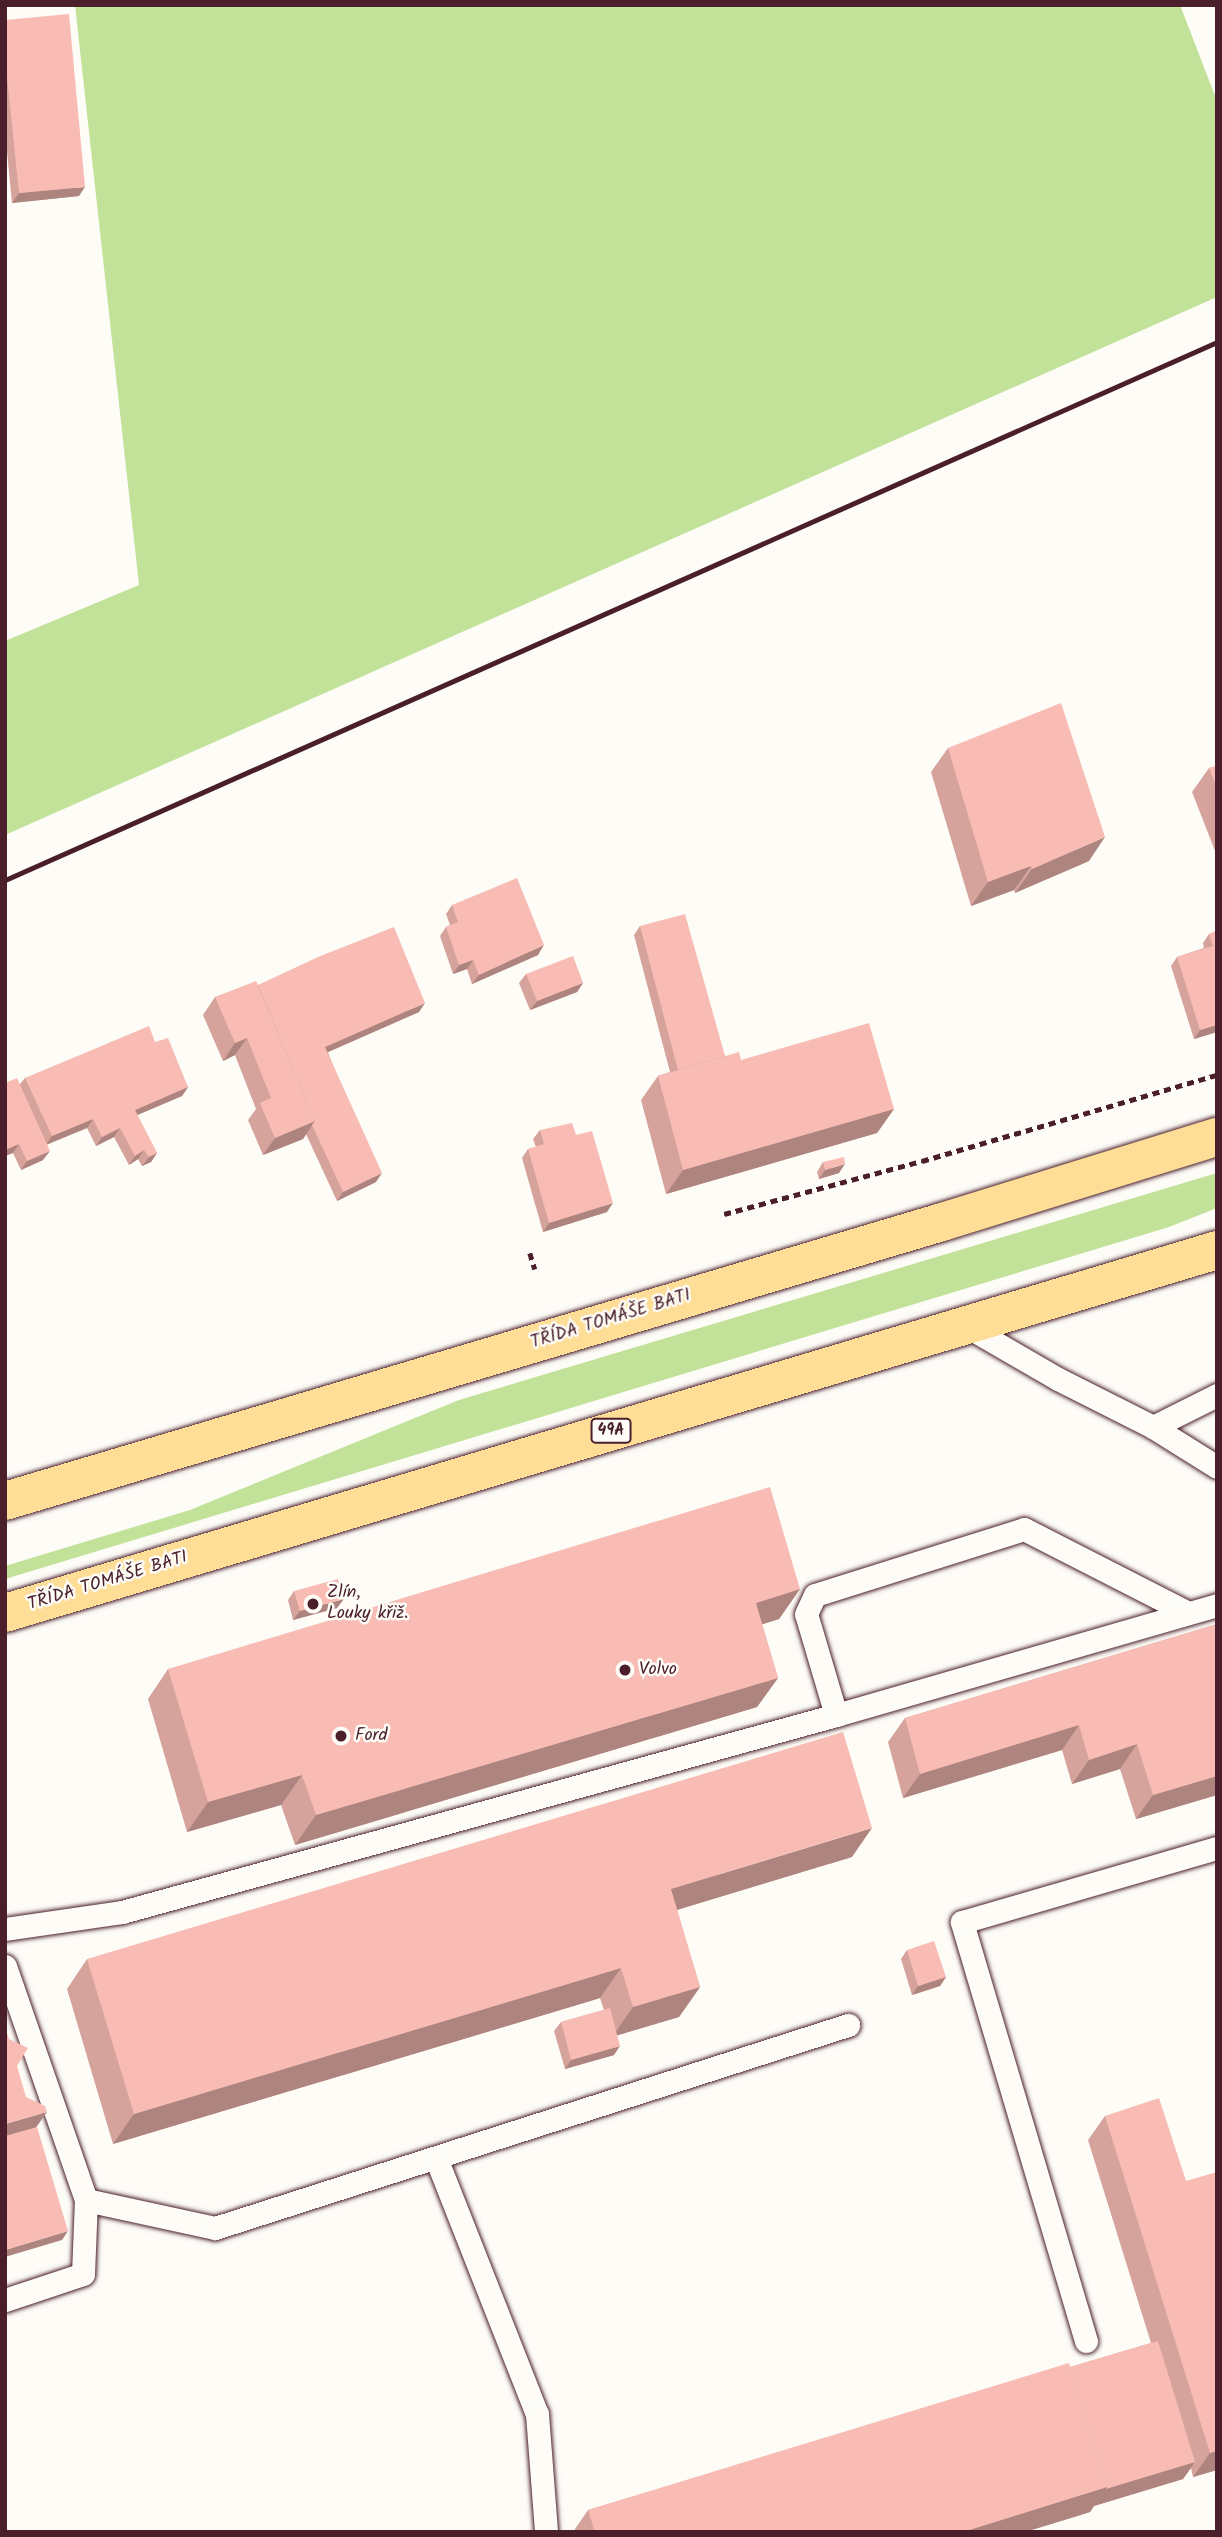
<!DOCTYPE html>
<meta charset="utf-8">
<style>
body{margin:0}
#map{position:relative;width:1222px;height:2537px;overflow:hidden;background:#fdfcf7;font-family:Kalam,sans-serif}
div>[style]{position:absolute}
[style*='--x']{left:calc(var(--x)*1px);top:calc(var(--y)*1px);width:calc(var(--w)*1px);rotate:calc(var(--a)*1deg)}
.green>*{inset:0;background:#c2e199}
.path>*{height:4.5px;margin-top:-2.25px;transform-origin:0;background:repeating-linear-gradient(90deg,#4a1f2b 0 7px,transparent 0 12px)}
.roads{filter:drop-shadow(0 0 2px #4a1f2b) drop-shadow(0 0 2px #4a1f2b)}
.service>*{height:23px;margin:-11.5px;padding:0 11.5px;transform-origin:11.5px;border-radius:11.5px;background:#fdfcf7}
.primary>*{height:38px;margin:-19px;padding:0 19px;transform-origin:19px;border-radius:19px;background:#fedd96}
.rail>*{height:5px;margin:-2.5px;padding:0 2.5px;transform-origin:2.5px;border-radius:2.5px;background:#4a1f2b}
.wall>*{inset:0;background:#d5a29c}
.shaded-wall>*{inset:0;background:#ae847f}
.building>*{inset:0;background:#f8bcb5}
.dots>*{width:19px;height:19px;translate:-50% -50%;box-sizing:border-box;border:4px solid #fdfcf7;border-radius:50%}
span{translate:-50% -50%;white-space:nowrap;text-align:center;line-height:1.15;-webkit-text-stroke:5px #fdfcf7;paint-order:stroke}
.shield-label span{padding:2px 5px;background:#fdfcf7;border:2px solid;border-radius:5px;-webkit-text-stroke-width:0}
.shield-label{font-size:16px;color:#4a1f2b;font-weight:700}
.street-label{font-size:18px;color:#4a1f2b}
.poi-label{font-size:18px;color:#4a1f2b}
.left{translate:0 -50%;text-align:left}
.frame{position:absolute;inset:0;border:7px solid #4a1f2b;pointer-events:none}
</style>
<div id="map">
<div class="green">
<i style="clip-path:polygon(75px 5px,1180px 5px,1217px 101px,1217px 297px,5px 835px,5px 641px,139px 585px)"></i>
<i style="clip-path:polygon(1217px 1173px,1217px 1208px,1169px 1227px,5px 1579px,5px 1566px,190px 1510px,459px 1400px)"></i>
</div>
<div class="path">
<i style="--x:724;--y:1214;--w:205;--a:-15"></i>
<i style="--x:922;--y:1161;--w:307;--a:-16.3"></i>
<i style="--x:530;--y:1253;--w:17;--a:73"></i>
</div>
<div class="roads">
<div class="service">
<i style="--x:963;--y:1324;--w:110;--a:30.1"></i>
<i style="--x:1058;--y:1379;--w:106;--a:26.8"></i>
<i style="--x:1153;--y:1427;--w:75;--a:32"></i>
<i style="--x:1153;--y:1427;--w:72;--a:-26.6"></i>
<i style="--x:836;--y:1715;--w:105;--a:-106.5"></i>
<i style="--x:806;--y:1614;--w:21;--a:-65"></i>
<i style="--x:815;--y:1595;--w:219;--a:-17.5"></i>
<i style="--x:1024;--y:1529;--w:184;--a:27.1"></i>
<i style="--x:5;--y:1929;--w:118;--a:-8.3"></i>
<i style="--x:122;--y:1912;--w:741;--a:-15.42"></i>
<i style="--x:836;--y:1715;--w:397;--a:-16.1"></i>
<i style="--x:5;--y:1966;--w:248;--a:70.9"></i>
<i style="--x:86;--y:2200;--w:132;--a:12.2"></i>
<i style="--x:215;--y:2228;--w:665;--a:-17.78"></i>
<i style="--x:436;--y:2158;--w:275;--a:68.5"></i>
<i style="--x:537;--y:2414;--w:118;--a:85.6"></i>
<i style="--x:5;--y:2300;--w:82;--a:-18.4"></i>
<i style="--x:83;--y:2274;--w:74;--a:-87.7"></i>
<i style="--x:1086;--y:2341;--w:437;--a:-106.5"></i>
<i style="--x:962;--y:1922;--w:266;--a:-16.2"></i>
</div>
<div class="primary">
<i style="--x:5;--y:1501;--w:978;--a:-16.58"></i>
<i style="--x:942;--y:1222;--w:288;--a:-17.2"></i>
<i style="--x:5;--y:1613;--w:1265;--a:-16.67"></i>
</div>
</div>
<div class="rail">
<i style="--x:5;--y:880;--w:1326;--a:-23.94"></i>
</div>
<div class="wall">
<i style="clip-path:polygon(5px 20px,79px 196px,12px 203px,5px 131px)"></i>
<i style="clip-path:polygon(948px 748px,1089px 861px,1015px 893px,1014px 890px,971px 906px,931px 772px)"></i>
<i style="clip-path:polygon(1217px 766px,1217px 856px,1192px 792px,1209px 768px)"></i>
<i style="clip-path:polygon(452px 905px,538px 955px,472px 984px,467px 969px,453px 974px,440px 936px,446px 927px,450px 925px,446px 914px)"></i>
<i style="clip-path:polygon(640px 926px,725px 1056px,741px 1060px,894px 1109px,877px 1133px,666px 1194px,641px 1100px,658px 1076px,670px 1072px,634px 935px)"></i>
<i style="clip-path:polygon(1217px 931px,1217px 1032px,1194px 1039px,1171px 966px,1177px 957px,1204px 948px,1203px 943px,1209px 934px)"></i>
<i style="clip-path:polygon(526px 974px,583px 983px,577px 992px,530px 1010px,519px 983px)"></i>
<i style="clip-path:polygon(258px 985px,419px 1012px,328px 1052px,376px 1182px,337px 1201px,306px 1134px,303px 1139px,263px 1155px,248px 1120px,256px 1109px,235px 1055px,223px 1061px,203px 1015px,215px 997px)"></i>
<i style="clip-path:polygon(155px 1042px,188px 1087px,182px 1096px,137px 1115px,157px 1153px,151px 1162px,142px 1166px,138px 1159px,129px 1165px,114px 1137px,96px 1146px,87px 1128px,47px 1144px,43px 1160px,21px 1170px,13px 1153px,5px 1156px,5px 1083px,20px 1084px,25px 1078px)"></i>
<i style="clip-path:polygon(540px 1130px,576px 1135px,607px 1212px,543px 1232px,522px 1158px,528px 1149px,536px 1147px,533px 1139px)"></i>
<i style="clip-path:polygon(823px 1162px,839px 1173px,819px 1179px,817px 1172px)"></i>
<i style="clip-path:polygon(800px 1589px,779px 1619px,762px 1624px,778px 1678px,757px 1707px,295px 1845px,281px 1805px,187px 1832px,148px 1699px,168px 1669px)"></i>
<i style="clip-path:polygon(294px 1591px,337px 1608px,293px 1620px,288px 1600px)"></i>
<i style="clip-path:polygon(1217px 1624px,1217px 1795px,1136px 1819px,1120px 1769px,1072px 1784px,1062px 1750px,903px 1798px,888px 1742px,905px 1718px)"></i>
<i style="clip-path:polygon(852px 1857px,677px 1910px,700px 1987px,679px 2017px,617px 2035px,614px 2055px,565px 2069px,554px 2031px,561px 2022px,604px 2010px,600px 1998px,113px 2144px,67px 1989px,87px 1959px)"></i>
<i style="clip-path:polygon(907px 1950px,946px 1977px,940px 1986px,912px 1995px,901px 1959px)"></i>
<i style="clip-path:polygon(1105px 2116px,1186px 2181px,1217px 2470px,1193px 2477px,1191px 2468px,1183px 2479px,1094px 2506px,1090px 2512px,1025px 2532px,573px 2532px,588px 2510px,1151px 2343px,1088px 2140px)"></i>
</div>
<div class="shaded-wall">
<i style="clip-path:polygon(85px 187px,79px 196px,12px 203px,19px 193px)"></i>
<i style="clip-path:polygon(1105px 837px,1089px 861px,1015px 893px,1032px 869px)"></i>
<i style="clip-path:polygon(1031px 866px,1014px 890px,971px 906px,988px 882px)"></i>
<i style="clip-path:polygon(544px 945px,538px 955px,472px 984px,479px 975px)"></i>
<i style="clip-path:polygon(473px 960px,467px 969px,453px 974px,459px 965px)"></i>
<i style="clip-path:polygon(583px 983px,577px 992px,530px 1010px,537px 1001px)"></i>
<i style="clip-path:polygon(425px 1003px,419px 1012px,319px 1056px,325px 1047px)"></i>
<i style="clip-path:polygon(1217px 1025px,1217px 1032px,1194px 1039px,1200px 1030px)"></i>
<i style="clip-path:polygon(247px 1038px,235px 1055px,223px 1061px,235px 1043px)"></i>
<i style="clip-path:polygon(188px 1087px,182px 1096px,128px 1119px,135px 1110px)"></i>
<i style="clip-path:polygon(894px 1109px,877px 1133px,666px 1194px,683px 1170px)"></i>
<i style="clip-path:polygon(93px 1119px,87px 1128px,46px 1145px,52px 1136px)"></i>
<i style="clip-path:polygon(315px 1121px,303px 1139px,263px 1155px,275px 1138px)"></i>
<i style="clip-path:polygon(120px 1128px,114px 1137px,96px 1146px,102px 1137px)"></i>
<i style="clip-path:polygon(19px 1144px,13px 1153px,5px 1156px,5px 1150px)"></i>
<i style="clip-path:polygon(144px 1150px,138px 1159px,129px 1165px,135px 1156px)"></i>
<i style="clip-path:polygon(50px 1151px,43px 1160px,21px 1170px,27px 1161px)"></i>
<i style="clip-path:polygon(157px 1153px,151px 1162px,142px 1166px,149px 1157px)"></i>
<i style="clip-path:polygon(845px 1164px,839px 1173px,819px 1179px,825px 1170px)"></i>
<i style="clip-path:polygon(382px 1173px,376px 1182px,337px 1201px,343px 1192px)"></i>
<i style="clip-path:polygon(613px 1203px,607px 1212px,543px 1232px,549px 1223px)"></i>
<i style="clip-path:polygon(800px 1589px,779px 1619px,735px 1633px,756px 1603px)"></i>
<i style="clip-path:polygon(344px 1599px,337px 1608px,293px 1620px,300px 1611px)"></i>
<i style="clip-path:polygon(778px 1678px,757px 1707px,295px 1845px,316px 1815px)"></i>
<i style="clip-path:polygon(1079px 1725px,1062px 1750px,903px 1798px,920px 1774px)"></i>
<i style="clip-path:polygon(1137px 1744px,1120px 1769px,1072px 1784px,1089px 1760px)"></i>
<i style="clip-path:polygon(302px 1775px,281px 1805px,187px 1832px,208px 1802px)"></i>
<i style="clip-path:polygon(1217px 1776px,1217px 1795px,1136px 1819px,1153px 1795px)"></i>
<i style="clip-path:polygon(872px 1828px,852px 1857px,650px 1918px,671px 1889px)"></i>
<i style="clip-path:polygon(621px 1968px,600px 1998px,113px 2144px,134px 2114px)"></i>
<i style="clip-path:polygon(946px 1977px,940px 1986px,912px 1995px,918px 1986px)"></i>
<i style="clip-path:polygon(700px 1987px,679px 2017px,612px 2037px,633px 2007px)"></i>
<i style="clip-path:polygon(620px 2046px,614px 2055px,565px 2069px,571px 2060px)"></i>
<i style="clip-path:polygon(47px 2112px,30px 2136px,5px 2143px,5px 2124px)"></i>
<i style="clip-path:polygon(68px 2231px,62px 2240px,5px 2257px,5px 2250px)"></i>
<i style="clip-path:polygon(1217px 2451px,1217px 2470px,1193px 2477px,1210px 2453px)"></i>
<i style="clip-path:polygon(1195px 2462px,1183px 2479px,1094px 2506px,1090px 2512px,1025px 2532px,963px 2532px,1107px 2487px)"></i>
</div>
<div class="building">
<i style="clip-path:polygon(69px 14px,85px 187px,19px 193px,5px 57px,5px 20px)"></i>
<i style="clip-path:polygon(1061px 703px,1105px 837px,1032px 869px,1031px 866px,988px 882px,948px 748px)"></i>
<i style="clip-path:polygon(1217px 766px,1217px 788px,1209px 768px)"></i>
<i style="clip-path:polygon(517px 878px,544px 945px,479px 975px,473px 960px,459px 965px,446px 927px,458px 922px,452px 905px)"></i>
<i style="clip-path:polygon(685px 914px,725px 1056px,678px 1070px,640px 926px)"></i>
<i style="clip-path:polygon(394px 927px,425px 1003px,325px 1047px,382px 1173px,343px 1192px,312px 1125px,315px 1121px,258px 985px,318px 957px)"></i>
<i style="clip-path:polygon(1217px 931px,1217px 1025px,1200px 1030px,1177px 957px,1213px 946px,1209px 934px)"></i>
<i style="clip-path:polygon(573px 956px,583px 983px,537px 1001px,526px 974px)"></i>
<i style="clip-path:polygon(256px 981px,315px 1121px,275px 1138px,260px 1103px,271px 1098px,247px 1038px,235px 1043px,215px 997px)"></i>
<i style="clip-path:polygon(869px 1023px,894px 1109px,683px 1170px,658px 1076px,739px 1052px,741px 1060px)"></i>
<i style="clip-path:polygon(149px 1026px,155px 1042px,168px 1038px,188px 1087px,135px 1110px,157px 1153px,149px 1157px,144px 1150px,135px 1156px,120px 1128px,102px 1137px,93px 1119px,52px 1136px,25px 1078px)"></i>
<i style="clip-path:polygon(17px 1078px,50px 1151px,27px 1161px,19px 1144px,5px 1150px,5px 1083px)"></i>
<i style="clip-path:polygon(572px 1123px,576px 1135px,592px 1131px,613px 1203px,549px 1223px,528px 1149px,544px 1144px,540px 1130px)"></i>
<i style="clip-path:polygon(844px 1157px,845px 1164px,825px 1170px,823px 1162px)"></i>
<i style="clip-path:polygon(770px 1487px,800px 1589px,756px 1603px,778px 1678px,316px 1815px,302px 1775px,208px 1802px,168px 1669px)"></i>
<i style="clip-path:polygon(338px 1579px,344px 1599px,300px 1611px,294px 1591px)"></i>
<i style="clip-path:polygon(1217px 1624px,1217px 1776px,1153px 1795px,1137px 1744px,1089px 1760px,1079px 1725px,920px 1774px,905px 1718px)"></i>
<i style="clip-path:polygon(843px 1732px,872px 1828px,671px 1889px,700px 1987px,633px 2007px,621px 1968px,134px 2114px,87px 1959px)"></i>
<i style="clip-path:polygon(934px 1941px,946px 1977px,918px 1986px,907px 1950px)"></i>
<i style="clip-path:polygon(610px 2008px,620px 2046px,571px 2060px,561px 2022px)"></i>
<i style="clip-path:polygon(5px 2027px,9px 2039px,28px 2048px,17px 2066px,26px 2097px,45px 2106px,47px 2112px,5px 2124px)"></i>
<i style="clip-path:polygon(1159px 2098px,1186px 2181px,1217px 2172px,1217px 2451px,1210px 2453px,1105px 2116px)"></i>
<i style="clip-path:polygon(37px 2127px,68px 2231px,5px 2250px,5px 2136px)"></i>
<i style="clip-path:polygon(1158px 2341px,1195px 2462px,1106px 2489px,1107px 2487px,1070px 2367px)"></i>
<i style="clip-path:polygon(1069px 2363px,1107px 2487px,963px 2532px,595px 2532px,588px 2510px)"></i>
</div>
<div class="dots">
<i style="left:313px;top:1604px;background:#4a1f2b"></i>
<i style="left:625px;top:1670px;background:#4a1f2b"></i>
<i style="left:341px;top:1736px;background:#4a1f2b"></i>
</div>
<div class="shield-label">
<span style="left:611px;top:1431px">49A</span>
</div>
<div class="street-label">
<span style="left:611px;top:1320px;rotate:-17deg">TŘÍDA TOMÁŠE BATI</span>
<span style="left:108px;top:1582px;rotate:-17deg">TŘÍDA TOMÁŠE BATI</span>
</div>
<div class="poi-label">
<span class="left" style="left:327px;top:1604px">Zlín,<br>Louky křiž.</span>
<span class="left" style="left:639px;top:1670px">Volvo</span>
<span class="left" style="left:355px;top:1736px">Ford</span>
</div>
<div class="frame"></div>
</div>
